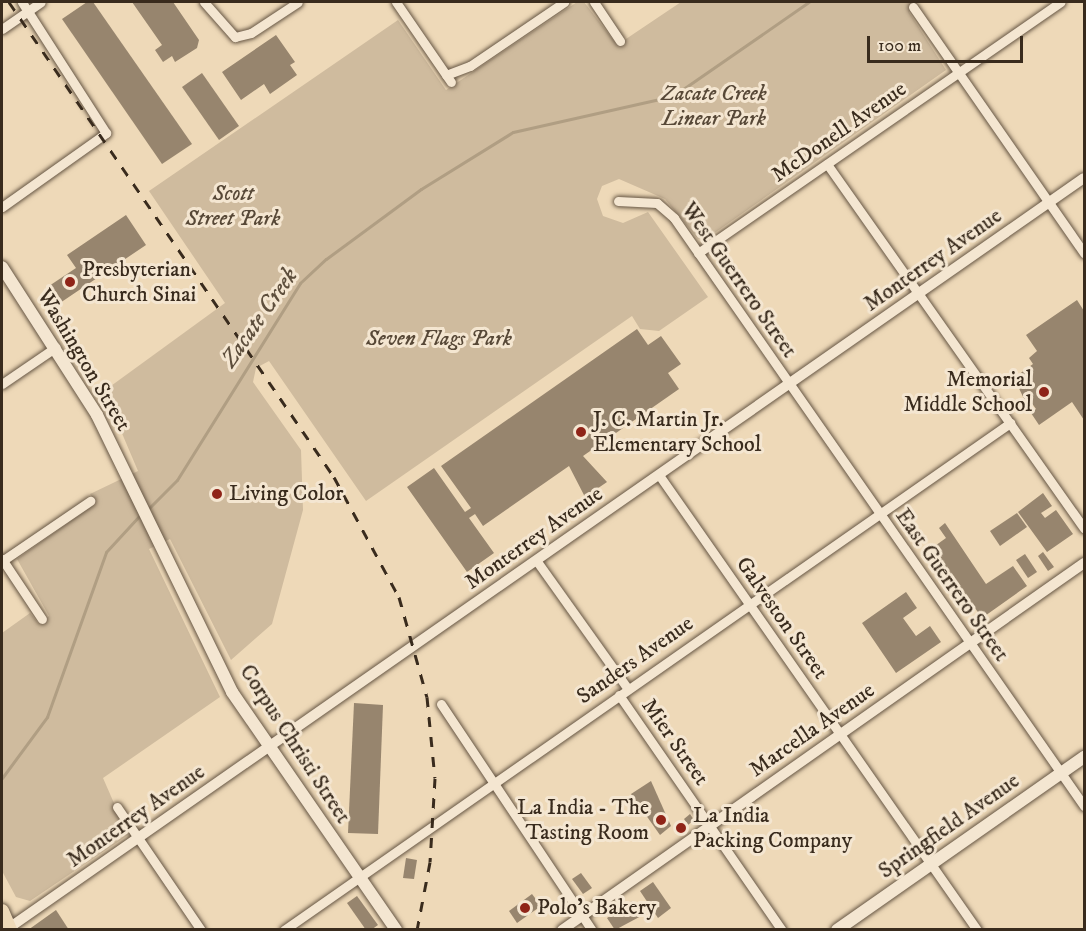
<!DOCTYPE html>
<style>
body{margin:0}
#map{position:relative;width:1086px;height:931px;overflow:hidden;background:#eed9b8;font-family:"IM FELL DW Pica",serif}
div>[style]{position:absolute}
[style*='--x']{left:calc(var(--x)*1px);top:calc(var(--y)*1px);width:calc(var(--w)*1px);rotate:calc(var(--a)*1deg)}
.green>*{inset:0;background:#cfbb9e}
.stream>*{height:3px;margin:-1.5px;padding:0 1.5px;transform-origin:1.5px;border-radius:1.5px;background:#b09e83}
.building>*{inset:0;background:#97856e}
.roads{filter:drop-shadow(0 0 2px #665644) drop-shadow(0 0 2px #665644)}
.minor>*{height:9px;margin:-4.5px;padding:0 4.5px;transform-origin:4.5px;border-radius:4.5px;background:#f4e6d1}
.tertiary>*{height:10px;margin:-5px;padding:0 5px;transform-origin:5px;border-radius:5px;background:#f4e6d1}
.secondary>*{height:12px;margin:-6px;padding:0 6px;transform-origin:6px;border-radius:6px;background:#f4e6d1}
.primary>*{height:14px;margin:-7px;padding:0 7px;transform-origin:7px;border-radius:7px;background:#eed9b8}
.rail>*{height:3px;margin-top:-1.5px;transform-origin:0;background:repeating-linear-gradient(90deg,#392b1d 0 10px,transparent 0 20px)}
.dots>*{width:16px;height:16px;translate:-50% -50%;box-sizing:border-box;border:3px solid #f4e6d1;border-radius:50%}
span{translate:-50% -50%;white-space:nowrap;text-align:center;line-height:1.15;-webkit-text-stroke:6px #f4e6d1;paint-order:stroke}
.park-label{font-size:22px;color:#574837;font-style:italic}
.street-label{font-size:22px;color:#392b1d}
.poi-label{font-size:22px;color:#392b1d}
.left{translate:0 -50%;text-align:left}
.right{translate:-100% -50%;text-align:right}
.water-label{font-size:24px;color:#5d4e3c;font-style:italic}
.frame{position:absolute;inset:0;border:3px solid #392b1d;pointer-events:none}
.scale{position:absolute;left:867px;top:36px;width:156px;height:27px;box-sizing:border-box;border:3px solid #392b1d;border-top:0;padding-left:8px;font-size:18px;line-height:21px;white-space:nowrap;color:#392b1d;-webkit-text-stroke:4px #f4e6d1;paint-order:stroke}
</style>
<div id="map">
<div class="green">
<i style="clip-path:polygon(577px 2px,584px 2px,617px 45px,681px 2px,918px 2px,909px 12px,946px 70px,706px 239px,698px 239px,665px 199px,619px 179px,602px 186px,597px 199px,603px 216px,623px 223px,648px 212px,708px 297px,659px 331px,640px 329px,632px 316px,366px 501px,269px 361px,256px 368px,253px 382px,301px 450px,303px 510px,272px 624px,231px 660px,170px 539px,149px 549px,220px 697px,103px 778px,128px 835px,30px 901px,16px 897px,2px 871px,2px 633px,30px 613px,38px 623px,49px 616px,17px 559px,95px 504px,90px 494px,138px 471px,104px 391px,225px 303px,149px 191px,398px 20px,446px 90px)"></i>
</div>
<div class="stream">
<i style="--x:147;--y:510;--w:42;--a:-45"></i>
<i style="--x:177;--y:480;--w:232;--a:-58"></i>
<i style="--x:300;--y:283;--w:35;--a:-43"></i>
<i style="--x:326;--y:259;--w:118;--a:-36.4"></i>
<i style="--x:421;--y:189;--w:108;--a:-31.8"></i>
<i style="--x:513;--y:132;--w:164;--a:-12.7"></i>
<i style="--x:673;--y:96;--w:165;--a:-34.7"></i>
<i style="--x:2;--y:778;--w:76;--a:-53.6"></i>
<i style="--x:47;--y:717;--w:175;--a:-70.3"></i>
<i style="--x:106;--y:552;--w:52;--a:-47.4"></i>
</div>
<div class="building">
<i style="clip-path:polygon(87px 2px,93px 2px,192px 144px,162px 164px,62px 19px)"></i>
<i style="clip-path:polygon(132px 2px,173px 2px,199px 40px,197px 48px,175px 62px,172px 56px,163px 62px,155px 50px,162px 45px)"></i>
<i style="clip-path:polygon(276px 35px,295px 62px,290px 65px,297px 75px,270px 94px,264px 84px,241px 100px,222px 72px)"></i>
<i style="clip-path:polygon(202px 73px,239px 126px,219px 140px,182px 87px)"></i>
<i style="clip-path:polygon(126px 215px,146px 245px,57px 305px,46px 288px,76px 268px,67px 255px)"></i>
<i style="clip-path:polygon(1077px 300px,1084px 311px,1084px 420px,1072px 402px,1039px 425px,1031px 413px,1036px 409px,1031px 402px,1027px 405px,1014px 378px,1033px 364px,1029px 358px,1037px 351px,1026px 335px)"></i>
<i style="clip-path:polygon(637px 329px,648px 345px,661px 336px,681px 364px,668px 373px,679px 389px,583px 456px,607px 482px,585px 497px,569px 466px,483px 526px,475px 514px,469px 518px,494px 553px,467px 572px,407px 487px,434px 468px,465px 512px,471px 508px,441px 466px)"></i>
<i style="clip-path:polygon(1043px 493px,1052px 506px,1041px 513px,1045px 518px,1056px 510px,1073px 534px,1047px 552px,1018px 512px)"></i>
<i style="clip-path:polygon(1017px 513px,1027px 527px,1000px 546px,990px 531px)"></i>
<i style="clip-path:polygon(945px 523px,986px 584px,1013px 566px,1027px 586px,982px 618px,954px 578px,946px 583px,925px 553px,946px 538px,939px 528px)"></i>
<i style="clip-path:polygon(1043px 552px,1054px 567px,1048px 571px,1038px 556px)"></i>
<i style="clip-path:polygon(1025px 554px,1037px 572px,1028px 578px,1016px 560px)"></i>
<i style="clip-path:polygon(906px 592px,917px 608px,903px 618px,916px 636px,930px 626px,941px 642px,896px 673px,862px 623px)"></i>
<i style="clip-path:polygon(354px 703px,383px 705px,378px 834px,348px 833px)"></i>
<i style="clip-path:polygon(651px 781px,671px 826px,660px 835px,631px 794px)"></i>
<i style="clip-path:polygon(690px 814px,694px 820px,688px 825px,684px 819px)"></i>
<i style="clip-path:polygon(406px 858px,417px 860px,414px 879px,403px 878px)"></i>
<i style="clip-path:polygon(581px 873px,592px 888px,583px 894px,572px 879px)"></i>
<i style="clip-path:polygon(653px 882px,671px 908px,658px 918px,640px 891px)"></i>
<i style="clip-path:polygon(532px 894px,541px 906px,517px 923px,509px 911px)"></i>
<i style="clip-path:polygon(357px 896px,378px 925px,371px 930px,366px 930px,347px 903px)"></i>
<i style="clip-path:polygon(632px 901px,643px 915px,615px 930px,607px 918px)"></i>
<i style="clip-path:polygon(56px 910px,69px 930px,28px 930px)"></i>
</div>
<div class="roads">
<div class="minor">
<i style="--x:204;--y:2;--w:47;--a:48.5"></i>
<i style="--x:235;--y:37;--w:16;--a:-14"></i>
<i style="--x:251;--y:33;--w:56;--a:-33.4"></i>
<i style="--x:396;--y:2;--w:97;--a:55.5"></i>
<i style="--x:594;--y:2;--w:47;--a:56.3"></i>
<i style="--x:913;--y:7;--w:300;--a:55.2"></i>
<i style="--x:2;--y:29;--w:47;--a:-34.7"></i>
<i style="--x:446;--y:75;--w:26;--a:-21"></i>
<i style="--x:470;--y:66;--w:114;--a:-34.2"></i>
<i style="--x:827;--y:164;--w:446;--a:54.8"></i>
<i style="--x:618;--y:201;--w:39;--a:3"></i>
<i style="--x:657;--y:203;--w:23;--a:41"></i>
<i style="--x:674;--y:218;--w:717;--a:55.11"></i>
<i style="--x:2;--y:207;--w:128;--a:-35.4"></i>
<i style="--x:106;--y:133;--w:156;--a:-122.7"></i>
<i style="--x:698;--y:253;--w:441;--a:-34.7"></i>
<i style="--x:2;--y:384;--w:65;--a:-34.4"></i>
<i style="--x:659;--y:475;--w:555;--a:55.05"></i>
<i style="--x:2;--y:559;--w:72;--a:56.3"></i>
<i style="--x:536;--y:560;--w:158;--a:54.5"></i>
<i style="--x:2;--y:561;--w:107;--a:-34.3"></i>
<i style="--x:619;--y:695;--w:286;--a:55.3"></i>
<i style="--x:441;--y:704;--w:272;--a:56.3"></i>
<i style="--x:117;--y:807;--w:149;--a:55.7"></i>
<i style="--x:284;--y:930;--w:886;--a:-34.93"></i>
</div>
<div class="tertiary">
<i style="--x:6;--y:930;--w:1314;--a:-34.9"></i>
<i style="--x:562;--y:930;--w:638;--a:-35.11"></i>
</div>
<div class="secondary">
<i style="--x:2;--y:267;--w:176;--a:57.3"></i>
<i style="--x:97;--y:415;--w:308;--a:64"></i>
<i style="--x:232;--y:692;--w:289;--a:55.4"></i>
<i style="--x:837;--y:930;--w:302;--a:-35"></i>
</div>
<div class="primary">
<i style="--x:2;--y:911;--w:21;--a:67"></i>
</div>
</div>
<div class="rail">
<i style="--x:9;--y:2;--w:576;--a:55.62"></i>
<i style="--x:334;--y:477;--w:136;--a:61.6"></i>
<i style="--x:399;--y:597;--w:104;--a:74.4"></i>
<i style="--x:427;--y:697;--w:81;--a:84.4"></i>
<i style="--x:435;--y:778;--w:84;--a:93.4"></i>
<i style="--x:430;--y:862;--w:69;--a:100.8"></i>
</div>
<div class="dots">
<i style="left:70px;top:282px;background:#8f2418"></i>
<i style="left:1044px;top:392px;background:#8f2418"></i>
<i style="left:581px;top:432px;background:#8f2418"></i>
<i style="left:217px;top:494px;background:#8f2418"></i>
<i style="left:661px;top:820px;background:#8f2418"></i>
<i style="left:681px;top:828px;background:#8f2418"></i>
<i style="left:525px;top:908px;background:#8f2418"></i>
</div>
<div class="park-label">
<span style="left:714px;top:106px">Zacate Creek<br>Linear Park</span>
<span style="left:233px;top:206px">Scott<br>Street Park</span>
<span style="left:439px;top:339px">Seven Flags Park</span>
</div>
<div class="street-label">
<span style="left:839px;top:132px;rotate:-35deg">McDonell Avenue</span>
<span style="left:933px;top:260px;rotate:-35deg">Monterrey Avenue</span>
<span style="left:739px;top:280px;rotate:55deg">West Guerrero Street</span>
<span style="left:84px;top:360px;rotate:59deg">Washington Street</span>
<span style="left:534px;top:538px;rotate:-35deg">Monterrey Avenue</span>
<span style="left:952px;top:585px;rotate:55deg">East Guerrero Street</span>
<span style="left:782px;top:618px;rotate:55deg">Galveston Street</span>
<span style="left:635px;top:660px;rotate:-35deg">Sanders Avenue</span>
<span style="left:812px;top:730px;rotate:-35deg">Marcella Avenue</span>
<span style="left:675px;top:742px;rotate:55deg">Mier Street</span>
<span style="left:295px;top:744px;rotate:57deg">Corpus Christi Street</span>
<span style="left:136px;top:816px;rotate:-35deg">Monterrey Avenue</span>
<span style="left:949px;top:826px;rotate:-35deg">Springfield Avenue</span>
</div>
<div class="poi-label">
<span class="left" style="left:82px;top:282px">Presbyterian<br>Church Sinai</span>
<span class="right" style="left:1032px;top:392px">Memorial<br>Middle School</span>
<span class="left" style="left:593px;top:432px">J. C. Martin Jr.<br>Elementary School</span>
<span class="left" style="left:229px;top:494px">Living Color</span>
<span class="right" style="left:649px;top:820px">La India - The<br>Tasting Room</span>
<span class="left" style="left:693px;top:828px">La India<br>Packing Company</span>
<span class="left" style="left:537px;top:908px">Polo's Bakery</span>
</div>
<div class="water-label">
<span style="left:260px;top:318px;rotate:-55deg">Zacate Creek</span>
</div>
<div class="frame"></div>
<div class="scale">100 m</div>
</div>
